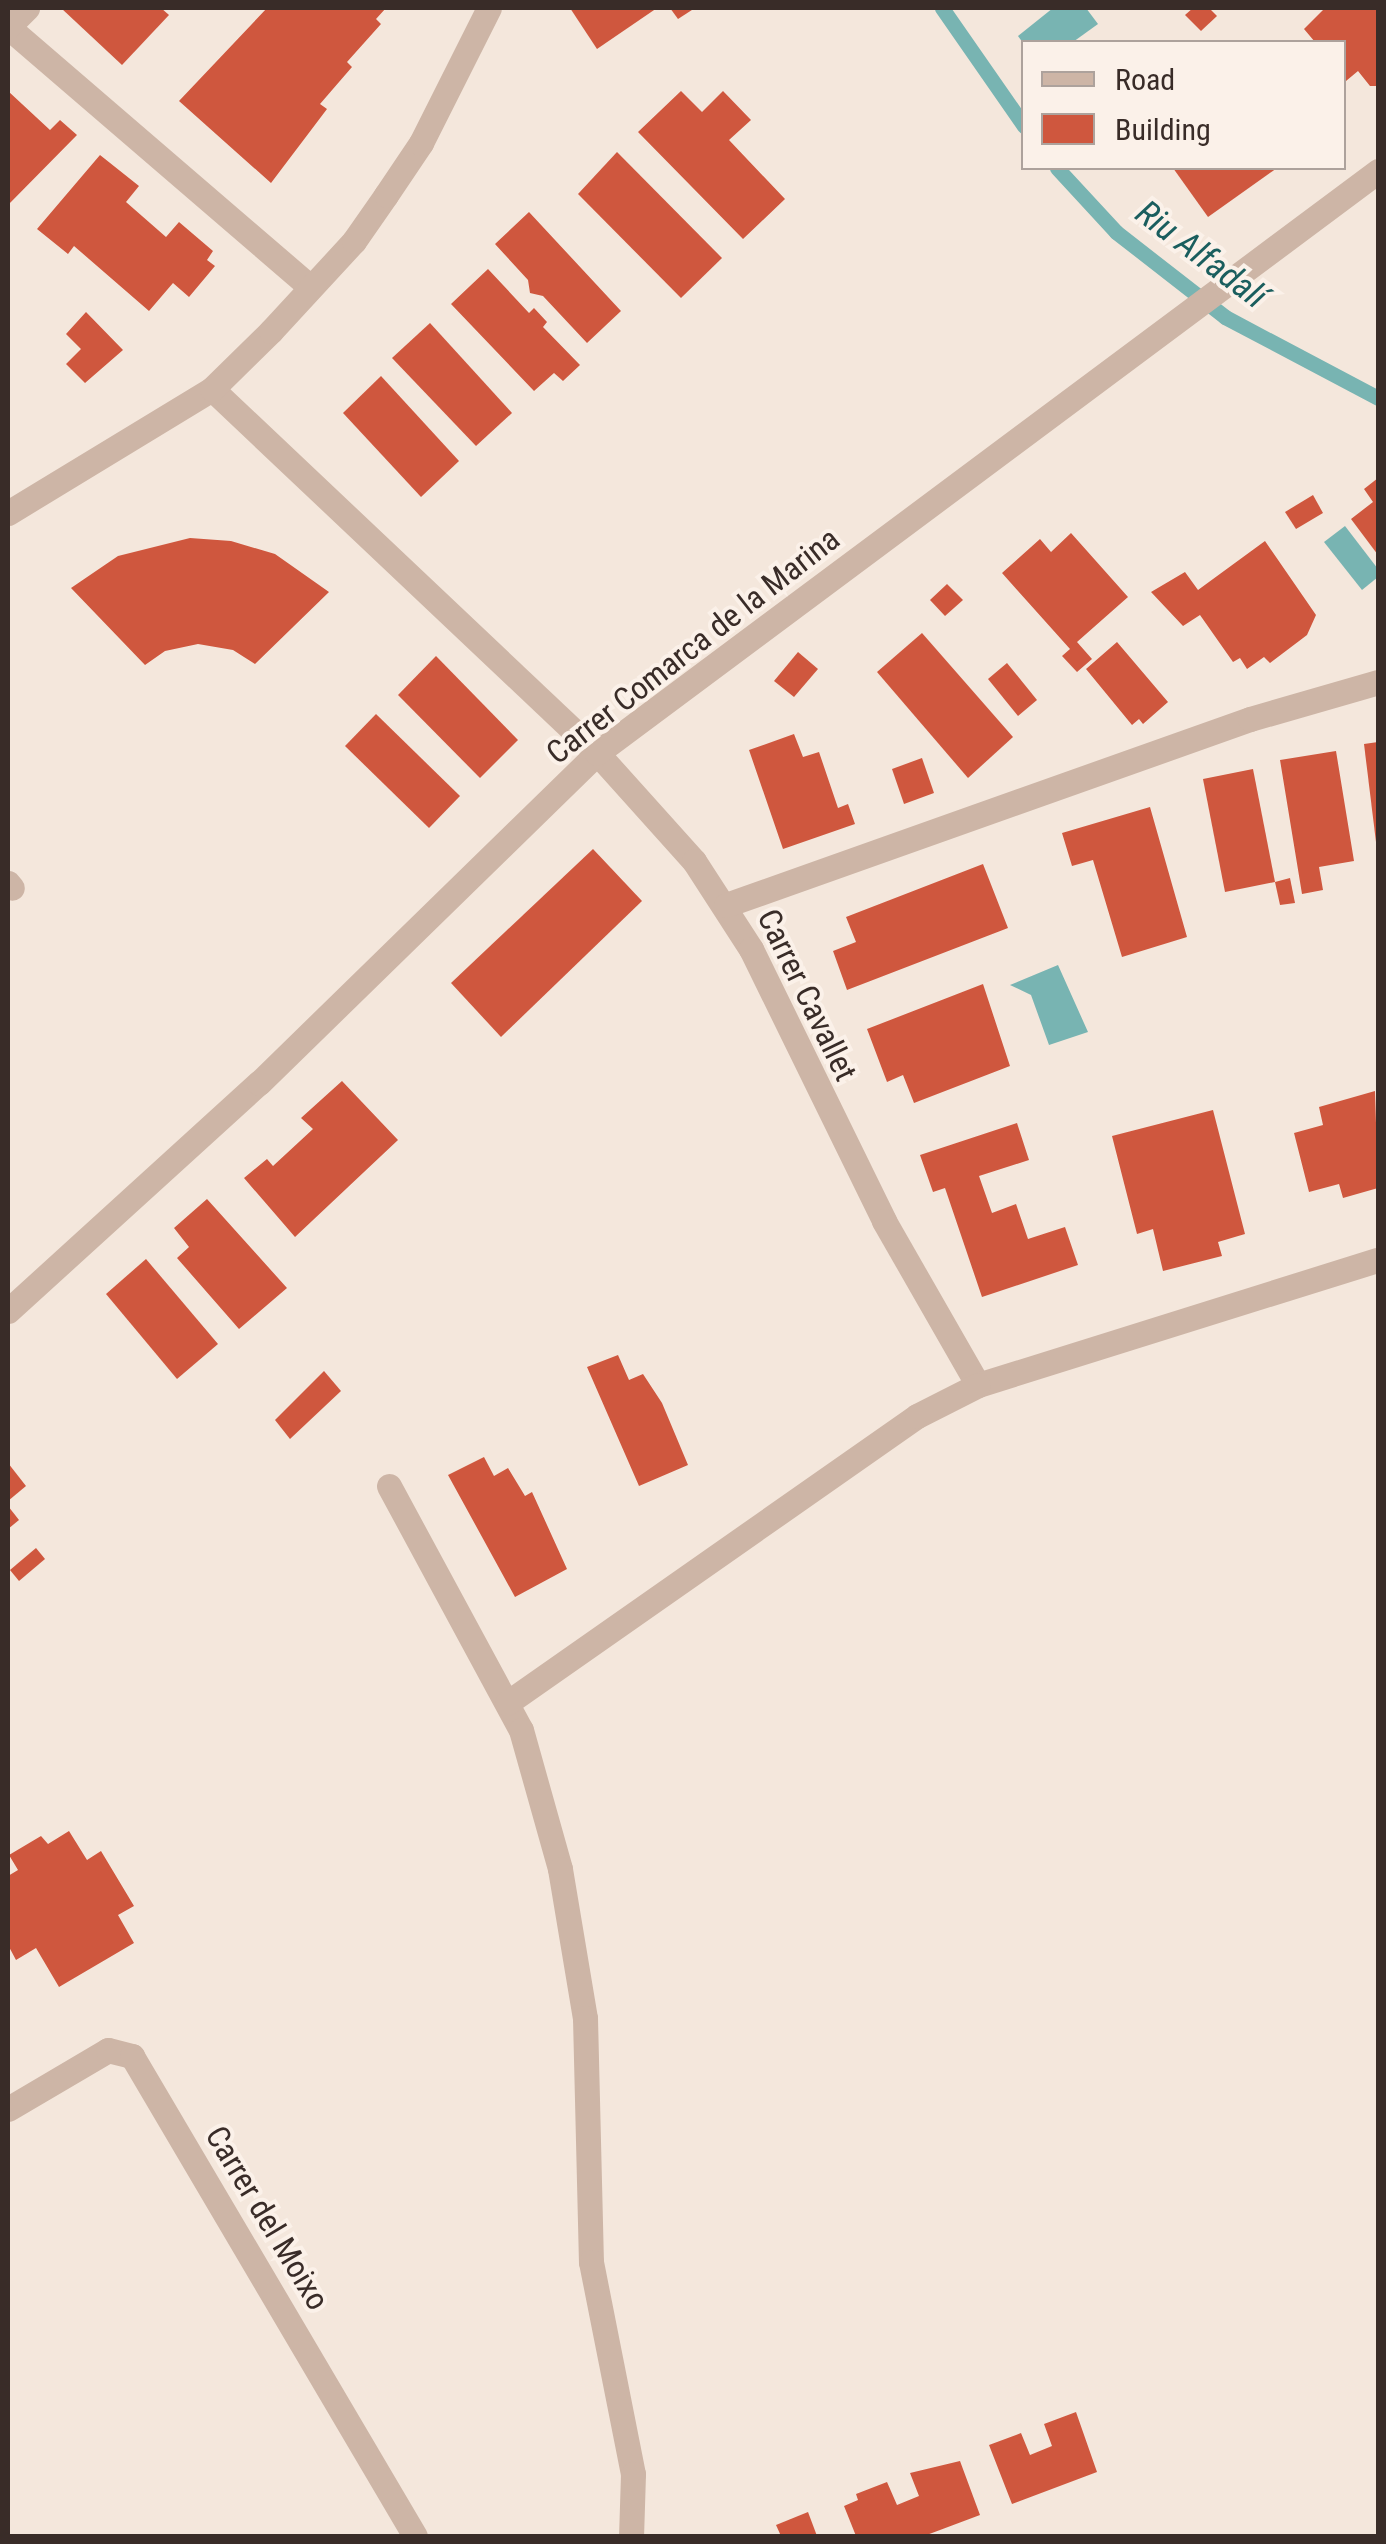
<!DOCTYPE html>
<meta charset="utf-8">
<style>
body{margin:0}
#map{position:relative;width:1386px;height:2544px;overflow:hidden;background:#f4e7dc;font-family:"Roboto Condensed",sans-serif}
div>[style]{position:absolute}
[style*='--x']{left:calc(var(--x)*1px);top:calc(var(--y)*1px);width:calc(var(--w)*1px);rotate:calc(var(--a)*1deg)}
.water>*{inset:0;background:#78b4b2}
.stream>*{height:15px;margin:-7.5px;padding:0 7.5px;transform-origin:7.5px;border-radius:7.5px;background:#78b4b2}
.building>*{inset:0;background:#cf573e}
.minor>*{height:25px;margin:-12.5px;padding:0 12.5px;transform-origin:12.5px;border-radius:12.5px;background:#cdb5a6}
span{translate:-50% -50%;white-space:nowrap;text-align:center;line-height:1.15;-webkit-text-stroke:8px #fbf1e9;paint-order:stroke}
.street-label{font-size:32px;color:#392c28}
.water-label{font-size:35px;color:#1a5e5e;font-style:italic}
.frame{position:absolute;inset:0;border:10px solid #392c28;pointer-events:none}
.legend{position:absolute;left:1021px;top:40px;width:325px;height:130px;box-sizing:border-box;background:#fbf1e9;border:2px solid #ada29c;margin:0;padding:12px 18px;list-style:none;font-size:30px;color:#392c28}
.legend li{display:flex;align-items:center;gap:20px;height:50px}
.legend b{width:50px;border:2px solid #ada29c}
</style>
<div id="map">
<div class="water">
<i style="clip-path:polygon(1053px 8px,1086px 8px,1098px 24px,1073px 42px,1023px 43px,1018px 36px)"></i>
<i style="clip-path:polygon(1345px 526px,1378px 569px,1378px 577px,1362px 590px,1324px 542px)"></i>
<i style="clip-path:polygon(1058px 965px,1088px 1032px,1049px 1045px,1031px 995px,1010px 985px)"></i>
</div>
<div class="stream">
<i style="--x:942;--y:8;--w:144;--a:55.2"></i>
<i style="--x:1057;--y:168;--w:87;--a:47.3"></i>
<i style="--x:1116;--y:232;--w:138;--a:37.9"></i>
<i style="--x:1225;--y:317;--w:173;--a:27.9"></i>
</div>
<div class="building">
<i style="clip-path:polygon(61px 8px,161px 8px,169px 15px,122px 65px)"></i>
<i style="clip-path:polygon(267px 8px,386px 8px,376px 19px,381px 24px,347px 62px,352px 67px,320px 104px,327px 109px,271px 183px,179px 101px)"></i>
<i style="clip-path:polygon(570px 8px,657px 8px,597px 49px)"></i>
<i style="clip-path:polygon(670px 8px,695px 8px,678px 19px)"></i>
<i style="clip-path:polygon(1193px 8px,1209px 8px,1217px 16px,1201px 31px,1185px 15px)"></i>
<i style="clip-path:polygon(1325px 8px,1378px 8px,1378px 86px,1370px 86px,1358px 71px,1346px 81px,1344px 42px,1315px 42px,1304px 29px)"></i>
<i style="clip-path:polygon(8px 91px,50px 130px,60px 120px,77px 135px,8px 205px)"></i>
<i style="clip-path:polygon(681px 91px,702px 112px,723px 91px,751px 120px,729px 140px,785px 199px,743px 239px,638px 132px)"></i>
<i style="clip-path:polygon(617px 152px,722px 258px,681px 298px,578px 194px)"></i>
<i style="clip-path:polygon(100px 155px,139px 186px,126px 202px,166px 237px,179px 222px,213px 251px,207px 260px,215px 266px,189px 297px,173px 283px,149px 311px,74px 246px,68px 254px,37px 229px)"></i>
<i style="clip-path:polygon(1173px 168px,1277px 168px,1208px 217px)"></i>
<i style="clip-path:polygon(529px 212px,621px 311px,587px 343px,543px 296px,530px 293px,528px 280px,495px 244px)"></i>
<i style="clip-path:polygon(488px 269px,529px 313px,534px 308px,547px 322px,543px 327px,580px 365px,563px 381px,554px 373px,534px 391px,451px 304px)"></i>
<i style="clip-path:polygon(86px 312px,123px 350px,85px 383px,66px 364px,81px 349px,66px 334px)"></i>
<i style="clip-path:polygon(430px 323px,512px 413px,476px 446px,392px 358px)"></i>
<i style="clip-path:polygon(381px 376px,459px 461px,421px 497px,343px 413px)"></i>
<i style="clip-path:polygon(1378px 478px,1378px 555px,1351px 519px,1373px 502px,1364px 489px)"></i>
<i style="clip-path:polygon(1313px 495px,1323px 513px,1296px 529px,1285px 512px)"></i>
<i style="clip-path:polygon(1071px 533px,1128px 597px,1077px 642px,1092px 659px,1077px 672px,1062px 656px,1070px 649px,1002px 573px,1040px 539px,1051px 552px)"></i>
<i style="clip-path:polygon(190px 538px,231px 541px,275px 554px,329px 592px,255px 664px,233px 650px,198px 644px,165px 651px,145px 665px,71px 588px,118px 556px)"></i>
<i style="clip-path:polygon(1265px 541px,1316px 615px,1307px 635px,1270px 663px,1264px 657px,1247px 669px,1240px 658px,1233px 662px,1200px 615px,1183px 626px,1151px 592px,1185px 572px,1198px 590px)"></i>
<i style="clip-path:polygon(947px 584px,963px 600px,945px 616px,930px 600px)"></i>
<i style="clip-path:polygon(922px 633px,1013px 737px,968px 778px,877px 672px)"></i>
<i style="clip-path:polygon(1117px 642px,1168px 702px,1143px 724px,1139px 719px,1132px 725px,1086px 669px)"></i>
<i style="clip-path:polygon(798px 652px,818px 669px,794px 697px,774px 681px)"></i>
<i style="clip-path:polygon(436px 656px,518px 740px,480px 778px,398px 695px)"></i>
<i style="clip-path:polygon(1007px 663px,1037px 700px,1018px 716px,988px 679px)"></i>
<i style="clip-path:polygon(376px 714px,460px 796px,429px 828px,345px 746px)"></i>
<i style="clip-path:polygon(794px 734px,803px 757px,819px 752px,838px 808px,848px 804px,855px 824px,783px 849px,749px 750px)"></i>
<i style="clip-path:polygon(1378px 742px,1378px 842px,1376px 842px,1364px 744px)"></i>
<i style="clip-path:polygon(1336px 751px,1354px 861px,1319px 867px,1323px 890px,1302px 894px,1280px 760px)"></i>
<i style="clip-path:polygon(922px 758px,934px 793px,904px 804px,892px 769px)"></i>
<i style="clip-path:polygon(1253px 769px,1275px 882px,1225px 892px,1203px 779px)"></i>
<i style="clip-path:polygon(1150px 807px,1187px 937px,1122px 957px,1093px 860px,1072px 866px,1062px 833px)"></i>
<i style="clip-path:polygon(593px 849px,642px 901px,501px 1037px,451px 983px)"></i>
<i style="clip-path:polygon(983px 864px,1008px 928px,847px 990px,833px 951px,856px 942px,846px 917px)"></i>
<i style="clip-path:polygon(1290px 878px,1295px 903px,1280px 905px,1275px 882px)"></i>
<i style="clip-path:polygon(983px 984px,1010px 1066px,914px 1103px,903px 1075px,887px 1082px,867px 1029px)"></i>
<i style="clip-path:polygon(342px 1081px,398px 1140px,295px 1237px,244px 1178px,267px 1159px,273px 1166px,313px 1129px,301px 1118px)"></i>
<i style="clip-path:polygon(1375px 1091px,1378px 1188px,1343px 1198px,1339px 1184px,1309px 1192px,1294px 1133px,1323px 1125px,1319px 1107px)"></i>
<i style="clip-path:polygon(1213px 1110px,1245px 1234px,1218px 1242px,1222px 1256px,1163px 1271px,1153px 1229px,1137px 1234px,1112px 1136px)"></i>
<i style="clip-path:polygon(1017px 1123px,1029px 1160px,979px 1176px,992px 1213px,1016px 1204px,1028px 1239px,1065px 1227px,1078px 1265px,982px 1297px,945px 1188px,933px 1192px,920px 1155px)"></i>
<i style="clip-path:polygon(207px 1199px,287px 1288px,239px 1329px,177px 1258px,189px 1247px,174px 1228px)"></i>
<i style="clip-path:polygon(146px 1259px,218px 1344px,177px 1379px,106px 1294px)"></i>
<i style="clip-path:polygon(618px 1355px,629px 1380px,643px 1374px,662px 1403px,688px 1465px,639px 1486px,587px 1367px)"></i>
<i style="clip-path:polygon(324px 1371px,341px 1391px,290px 1439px,275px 1420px)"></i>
<i style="clip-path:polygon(484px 1457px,494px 1476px,508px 1468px,525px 1496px,532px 1492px,567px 1569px,515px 1597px,448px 1475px)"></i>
<i style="clip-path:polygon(8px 1463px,26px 1486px,8px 1501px)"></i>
<i style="clip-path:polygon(8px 1506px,19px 1520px,8px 1529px)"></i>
<i style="clip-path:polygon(36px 1548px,45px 1559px,19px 1581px,10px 1570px)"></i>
<i style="clip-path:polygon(69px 1831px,87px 1860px,101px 1851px,134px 1906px,118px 1915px,134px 1943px,59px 1987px,36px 1948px,16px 1960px,8px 1945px,8px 1876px,18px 1870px,9px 1855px,41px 1836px,48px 1844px)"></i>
<i style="clip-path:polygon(1076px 2412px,1097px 2472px,1012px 2504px,989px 2445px,1021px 2433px,1030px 2455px,1052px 2446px,1044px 2424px)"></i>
<i style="clip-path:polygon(960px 2461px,980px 2515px,924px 2536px,856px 2536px,844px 2506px,858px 2500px,856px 2494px,887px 2482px,897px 2505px,919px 2496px,910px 2473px)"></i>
<i style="clip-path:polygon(808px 2512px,817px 2536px,781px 2536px,776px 2525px)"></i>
</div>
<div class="minor">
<i style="--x:8;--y:27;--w:399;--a:40.7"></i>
<i style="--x:8;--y:27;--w:27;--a:-45"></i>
<i style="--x:212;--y:389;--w:530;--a:43.39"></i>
<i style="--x:597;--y:753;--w:145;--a:48.1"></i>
<i style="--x:694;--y:861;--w:105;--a:57.1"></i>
<i style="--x:751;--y:949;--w:303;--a:63.9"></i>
<i style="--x:884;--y:1221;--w:189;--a:60.2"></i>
<i style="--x:978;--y:1385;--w:419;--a:-17.4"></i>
<i style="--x:8;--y:513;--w:239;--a:-31.3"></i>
<i style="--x:212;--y:389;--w:83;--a:-44.5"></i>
<i style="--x:271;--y:331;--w:122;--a:-47.3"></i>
<i style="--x:354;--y:241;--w:56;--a:-55.2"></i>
<i style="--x:386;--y:195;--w:63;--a:-56.1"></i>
<i style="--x:421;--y:143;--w:151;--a:-63.3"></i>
<i style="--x:8;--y:883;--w:6;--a:51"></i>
<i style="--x:726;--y:905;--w:556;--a:-19.54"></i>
<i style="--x:1250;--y:719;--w:133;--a:-16.1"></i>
<i style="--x:8;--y:1311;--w:339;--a:-42.3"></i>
<i style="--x:259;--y:1083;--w:472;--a:-44.3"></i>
<i style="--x:597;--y:753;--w:974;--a:-36.69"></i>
<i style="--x:389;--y:1486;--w:277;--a:61.6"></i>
<i style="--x:521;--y:1730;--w:144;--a:74.3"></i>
<i style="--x:560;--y:1869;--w:151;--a:80.5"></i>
<i style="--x:585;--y:2018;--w:244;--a:88.6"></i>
<i style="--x:591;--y:2262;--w:216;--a:78.8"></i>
<i style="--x:633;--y:2474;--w:62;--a:91.8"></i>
<i style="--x:507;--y:1703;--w:500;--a:-34.99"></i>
<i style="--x:917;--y:1416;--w:68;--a:-26.9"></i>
<i style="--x:8;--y:2109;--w:116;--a:-30.5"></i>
<i style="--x:108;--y:2050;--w:25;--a:14"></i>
<i style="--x:132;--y:2056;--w:557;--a:59.48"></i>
</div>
<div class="street-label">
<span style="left:693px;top:646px;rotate:-38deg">Carrer Comarca de la Marina</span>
<span style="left:807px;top:995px;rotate:64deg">Carrer Cavallet</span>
<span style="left:267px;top:2218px;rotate:59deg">Carrer del Moixo</span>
</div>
<div class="water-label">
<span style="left:1201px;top:255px;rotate:37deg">Riu Alfadalí</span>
</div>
<div class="frame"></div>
<ul class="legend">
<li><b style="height:12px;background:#cdb5a6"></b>Road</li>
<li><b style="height:28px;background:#cf573e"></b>Building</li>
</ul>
</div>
